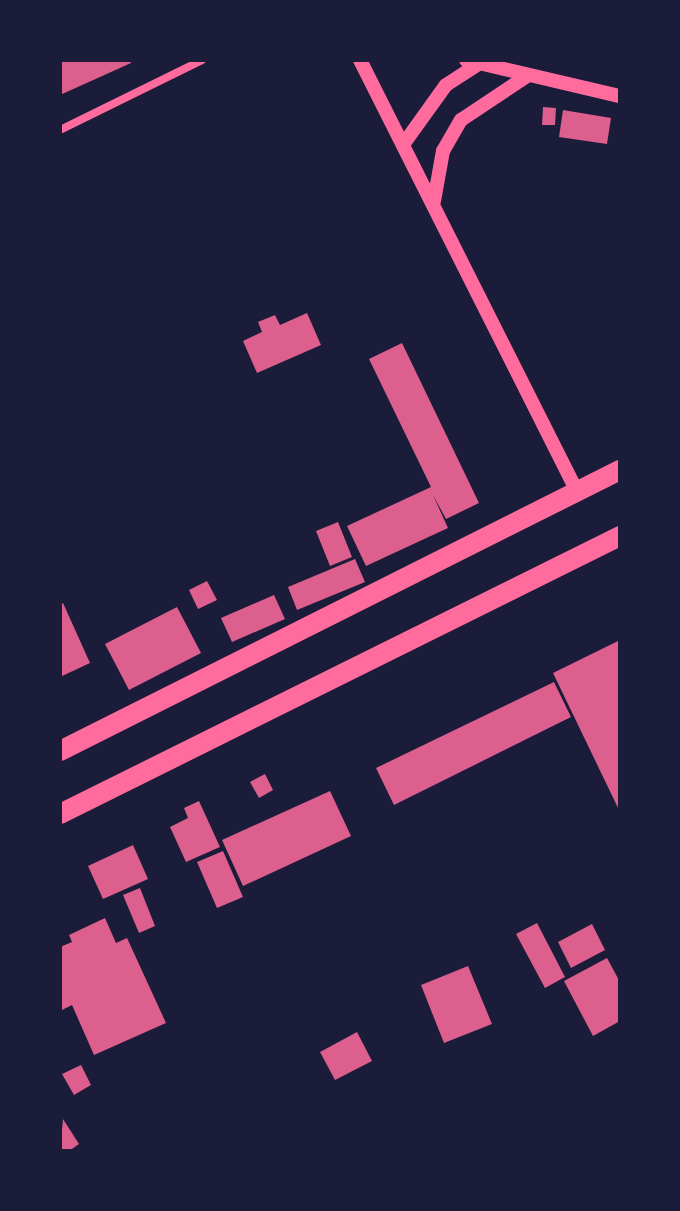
<!DOCTYPE html>
<style>
body{margin:0}
#map{position:relative;width:680px;height:1211px;overflow:hidden;background:#1b1b3a;font-family:Commissioner,sans-serif}
div>[style]{position:absolute}
[style*='--x']{left:calc(var(--x)*1px);top:calc(var(--y)*1px);width:calc(var(--w)*1px);rotate:calc(var(--a)*1deg)}
.building>*{inset:0;background:#dd5f8e}
.minor>*{height:8px;margin:-4px;padding:0 4px;transform-origin:4px;border-radius:4px;background:#ff6b9d}
.tertiary>*{height:14px;margin:-7px;padding:0 7px;transform-origin:7px;border-radius:7px;background:#ff6b9d}
.primary>*{height:20px;margin:-10px;padding:0 10px;transform-origin:10px;border-radius:10px;background:#ff6b9d}
span{translate:-50% -50%;white-space:nowrap;text-align:center;line-height:1.15;-webkit-text-stroke:7px #1b1b3a;paint-order:stroke}
.frame{position:absolute;inset:0;border:62px solid #1b1b3a;pointer-events:none}
</style>
<div id="map">
<div class="building">
<i style="clip-path:polygon(60px 60px,130px 60px,131px 63px,60px 95px)"></i>
<i style="clip-path:polygon(543px 107px,556px 108px,555px 125px,542px 125px)"></i>
<i style="clip-path:polygon(563px 110px,611px 118px,607px 144px,559px 137px)"></i>
<i style="clip-path:polygon(307px 313px,321px 345px,257px 373px,243px 341px,262px 332px,258px 322px,275px 315px,280px 325px)"></i>
<i style="clip-path:polygon(402px 343px,479px 503px,446px 519px,433px 495px,448px 528px,366px 566px,347px 526px,431px 487px,369px 359px)"></i>
<i style="clip-path:polygon(338px 522px,352px 557px,330px 566px,316px 531px)"></i>
<i style="clip-path:polygon(355px 559px,365px 582px,297px 610px,288px 587px)"></i>
<i style="clip-path:polygon(207px 581px,217px 600px,198px 609px,189px 590px)"></i>
<i style="clip-path:polygon(274px 595px,285px 619px,232px 642px,221px 618px)"></i>
<i style="clip-path:polygon(63px 603px,90px 663px,60px 677px,60px 604px)"></i>
<i style="clip-path:polygon(177px 607px,201px 653px,129px 690px,105px 644px)"></i>
<i style="clip-path:polygon(620px 640px,620px 812px,553px 673px)"></i>
<i style="clip-path:polygon(554px 682px,571px 717px,394px 805px,376px 768px)"></i>
<i style="clip-path:polygon(265px 774px,273px 790px,259px 798px,250px 782px)"></i>
<i style="clip-path:polygon(330px 791px,351px 836px,243px 886px,222px 840px)"></i>
<i style="clip-path:polygon(199px 801px,220px 847px,186px 862px,170px 827px,188px 818px,184px 808px)"></i>
<i style="clip-path:polygon(133px 845px,148px 879px,103px 899px,88px 866px)"></i>
<i style="clip-path:polygon(223px 851px,243px 897px,217px 908px,197px 862px)"></i>
<i style="clip-path:polygon(140px 888px,155px 926px,139px 933px,123px 895px)"></i>
<i style="clip-path:polygon(105px 918px,116px 943px,127px 938px,166px 1023px,94px 1055px,72px 1005px,60px 1011px,60px 947px,72px 942px,69px 935px)"></i>
<i style="clip-path:polygon(537px 923px,565px 977px,545px 988px,516px 934px)"></i>
<i style="clip-path:polygon(592px 924px,605px 950px,571px 968px,558px 942px)"></i>
<i style="clip-path:polygon(607px 958px,620px 982px,620px 1021px,593px 1036px,564px 981px)"></i>
<i style="clip-path:polygon(468px 966px,492px 1024px,444px 1043px,421px 985px)"></i>
<i style="clip-path:polygon(357px 1032px,372px 1061px,335px 1080px,320px 1052px)"></i>
<i style="clip-path:polygon(81px 1065px,91px 1085px,74px 1095px,62px 1074px)"></i>
<i style="clip-path:polygon(63px 1119px,79px 1144px,69px 1151px,60px 1151px)"></i>
</div>
<div class="minor">
<i style="--x:60;--y:130;--w:158;--a:-26.2"></i>
</div>
<div class="tertiary">
<i style="--x:360;--y:60;--w:483;--a:63.3"></i>
<i style="--x:466;--y:60;--w:158;--a:13.2"></i>
<i style="--x:405;--y:142;--w:70;--a:-54.3"></i>
<i style="--x:446;--y:85;--w:38;--a:-33"></i>
<i style="--x:434;--y:201;--w:51;--a:-79.8"></i>
<i style="--x:443;--y:151;--w:36;--a:-60"></i>
<i style="--x:461;--y:120;--w:79;--a:-33.7"></i>
</div>
<div class="primary">
<i style="--x:60;--y:751;--w:627;--a:-26.65"></i>
<i style="--x:60;--y:814;--w:625;--a:-26.4"></i>
</div>
<div class="frame"></div>
</div>
